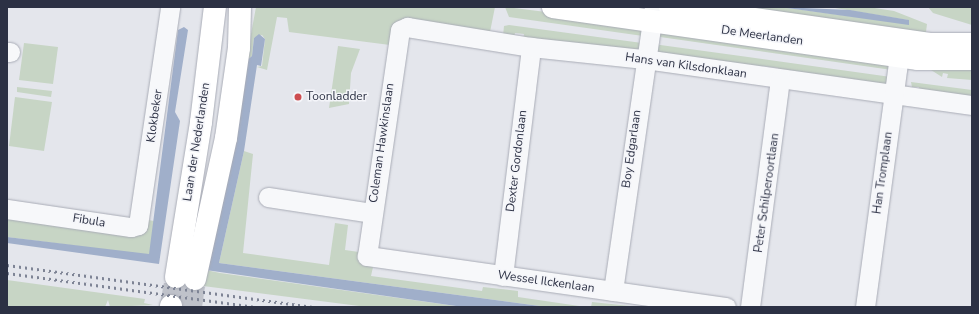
<!DOCTYPE html>
<style>
body{margin:0}
#map{position:relative;width:979px;height:314px;overflow:hidden;background:#e4e6ec;font-family:"Nunito Sans",sans-serif}
div>[style]{position:absolute}
[style*='--x']{left:calc(var(--x)*1px);top:calc(var(--y)*1px);width:calc(var(--w)*1px);rotate:calc(var(--a)*1deg)}
.green>*{inset:0;background:#c7d5c5}
.water>*{inset:0;background:#a0afca}
.major-tunnel>*{height:22px;margin-top:-11px;transform-origin:0;background:repeating-linear-gradient(90deg,#bfc2ca 0 22px,transparent 0 33px)}
.roads{filter:drop-shadow(0 0 1px #a9acb6) drop-shadow(0 0 1px #a9acb6)}
.minor>*{height:19px;margin:-9.5px;padding:0 9.5px;transform-origin:9.5px;border-radius:9.5px;background:#f7f8fa}
.major>*{height:22px;margin:-11px;padding:0 11px;transform-origin:11px;border-radius:11px;background:#fff}
.rail>*{height:3px;margin-top:-1.5px;transform-origin:0;background:repeating-linear-gradient(90deg,#7e8495 0 2px,transparent 0 6px)}
.dots>*{width:11px;height:11px;translate:-50% -50%;box-sizing:border-box;border:2px solid #f4f5f9;border-radius:50%}
span{translate:-50% -50%;white-space:nowrap;text-align:center;line-height:1.15;-webkit-text-stroke:3px #f4f5f9;paint-order:stroke}
.street-label{font-size:12px;color:#2c3144}
.poi-label{font-size:12px;color:#2c3144}
.left{translate:0 -50%;text-align:left}
.frame{position:absolute;inset:0;border:8px solid #2c3144;pointer-events:none}
</style>
<div id="map">
<div class="green">
<i style="clip-path:polygon(256px 7px,495px 7px,490px 32px,404px 21px,390px 45px,289px 32px,287px 18px,277px 17px,267px 70px,257px 67px,262px 66px,265px 39px,262px 35px,254px 38px,252px 56px,246px 61px)"></i>
<i style="clip-path:polygon(505px 7px,634px 23px,644px 32px,643px 36px,509px 17px)"></i>
<i style="clip-path:polygon(690px 7px,780px 7px,909px 24px,908px 20px,829px 7px,868px 7px,894px 11px,927px 24px,925px 40px)"></i>
<i style="clip-path:polygon(928px 7px,972px 7px,972px 25px,933px 13px)"></i>
<i style="clip-path:polygon(509px 25px,642px 43px,636px 52px,523px 41px,524px 34px,515px 33px,514px 38px,503px 36px,504px 26px)"></i>
<i style="clip-path:polygon(656px 33px,883px 58px,892px 70px,653px 36px)"></i>
<i style="clip-path:polygon(24px 43px,58px 47px,53px 84px,19px 80px)"></i>
<i style="clip-path:polygon(653px 44px,748px 57px,891px 77px,885px 85px,777px 74px,778px 68px,763px 66px,761px 72px,659px 57px)"></i>
<i style="clip-path:polygon(338px 46px,360px 49px,351px 73px,349px 104px,329px 108px)"></i>
<i style="clip-path:polygon(972px 63px,972px 80px,947px 78px,948px 74px,943px 73px,942px 77px,931px 70px,932px 64px)"></i>
<i style="clip-path:polygon(911px 82px,972px 90px,972px 100px,918px 93px,919px 87px,912px 87px)"></i>
<i style="clip-path:polygon(17px 87px,52px 91px,51px 97px,17px 92px)"></i>
<i style="clip-path:polygon(15px 97px,52px 102px,44px 151px,9px 146px)"></i>
<i style="clip-path:polygon(244px 151px,253px 154px,243px 253px,329px 265px,335px 223px,348px 225px,345px 250px,359px 252px,359px 260px,373px 267px,371px 276px,482px 291px,483px 287px,518px 291px,518px 297px,586px 307px,547px 307px,219px 263px)"></i>
<i style="clip-path:polygon(28px 218px,49px 222px,49px 225px,124px 235px,148px 220px,154px 221px,151px 250px,149px 254px,140px 254px,7px 237px,7px 219px,27px 222px)"></i>
<i style="clip-path:polygon(206px 270px,220px 273px,463px 307px,367px 307px,203px 286px)"></i>
<i style="clip-path:polygon(7px 280px,145px 299px,144px 303px,153px 305px,110px 307px,108px 300px,105px 307px,7px 307px)"></i>
<i style="clip-path:polygon(592px 302px,630px 306px,591px 307px)"></i>
</div>
<div class="water">
<i style="clip-path:polygon(780px 7px,850px 10px,909px 20px,909px 25px)"></i>
<i style="clip-path:polygon(184px 27px,188px 30px,175px 112px,180px 121px,159px 264px,7px 243px,7px 237px,149px 254px,178px 30px)"></i>
<i style="clip-path:polygon(259px 34px,265px 39px,261px 66px,257px 65px,244px 151px,219px 263px,547px 307px,463px 307px,206px 270px,246px 61px,252px 56px,254px 38px)"></i>
</div>
<div class="major-tunnel">
<i style="--x:171;--y:306;--w:29;--a:-80"></i>
<i style="--x:191;--y:307;--w:28;--a:-82"></i>
</div>
<div class="roads">
<div class="minor">
<i style="--x:7;--y:52;--w:3;--a:0"></i>
<i style="--x:268;--y:197;--w:106;--a:8.7"></i>
<i style="--x:7;--y:209;--w:125;--a:8.3"></i>
<i style="--x:131;--y:227;--w:7;--a:-16"></i>
<i style="--x:138;--y:225;--w:220;--a:-81.6"></i>
<i style="--x:503;--y:276;--w:231;--a:-83"></i>
<i style="--x:613;--y:291;--w:287;--a:-81.8"></i>
<i style="--x:726;--y:307;--w:363;--a:-171.9"></i>
<i style="--x:367;--y:256;--w:228;--a:-81.7"></i>
<i style="--x:400;--y:30;--w:8;--a:-23"></i>
<i style="--x:407;--y:27;--w:126;--a:9.2"></i>
<i style="--x:531;--y:47;--w:114;--a:6.1"></i>
<i style="--x:644;--y:59;--w:331;--a:8"></i>
<i style="--x:750;--y:307;--w:230;--a:-82.5"></i>
<i style="--x:865;--y:307;--w:267;--a:-82.3"></i>
</div>
<div class="major">
<i style="--x:553;--y:7;--w:369;--a:8.1"></i>
<i style="--x:918;--y:59;--w:54;--a:0"></i>
<i style="--x:670;--y:7;--w:264;--a:8.1"></i>
<i style="--x:931;--y:44;--w:41;--a:0"></i>
<i style="--x:176;--y:277;--w:157;--a:-80.8"></i>
<i style="--x:201;--y:122;--w:116;--a:-83.1"></i>
<i style="--x:195;--y:279;--w:144;--a:-77.6"></i>
<i style="--x:226;--y:138;--w:91;--a:-81.8"></i>
<i style="--x:239;--y:48;--w:41;--a:-88.6"></i>
<i style="--x:171;--y:307;--w:1;--a:-90"></i>
</div>
</div>
<div class="rail">
<i style="--x:7;--y:265;--w:311;--a:7.8"></i>
<i style="--x:7;--y:273;--w:251;--a:7.8"></i>
</div>
<div class="dots">
<i style="left:298px;top:97px;background:#cd4d50"></i>
</div>
<div class="street-label">
<span style="left:762px;top:36px;rotate:8deg">De Meerlanden</span>
<span style="left:686px;top:66px;rotate:8deg">Hans van Kilsdonklaan</span>
<span style="left:155px;top:116px;rotate:-82deg">Klokbeker</span>
<span style="left:197px;top:142px;rotate:-81deg">Laan der Nederlanden</span>
<span style="left:382px;top:143px;rotate:-82deg">Coleman Hawkinslaan</span>
<span style="left:632px;top:149px;rotate:-82deg">Boy Edgarlaan</span>
<span style="left:517px;top:161px;rotate:-83deg">Dexter Gordonlaan</span>
<span style="left:883px;top:173px;rotate:-82deg">Han Tromplaan</span>
<span style="left:767px;top:193px;rotate:-82deg">Peter Schilperoortlaan</span>
<span style="left:89px;top:221px;rotate:9deg">Fibula</span>
<span style="left:546px;top:282px;rotate:8deg">Wessel Ilckenlaan</span>
</div>
<div class="poi-label">
<span class="left" style="left:306px;top:97px">Toonladder</span>
</div>
<div class="frame"></div>
</div>
